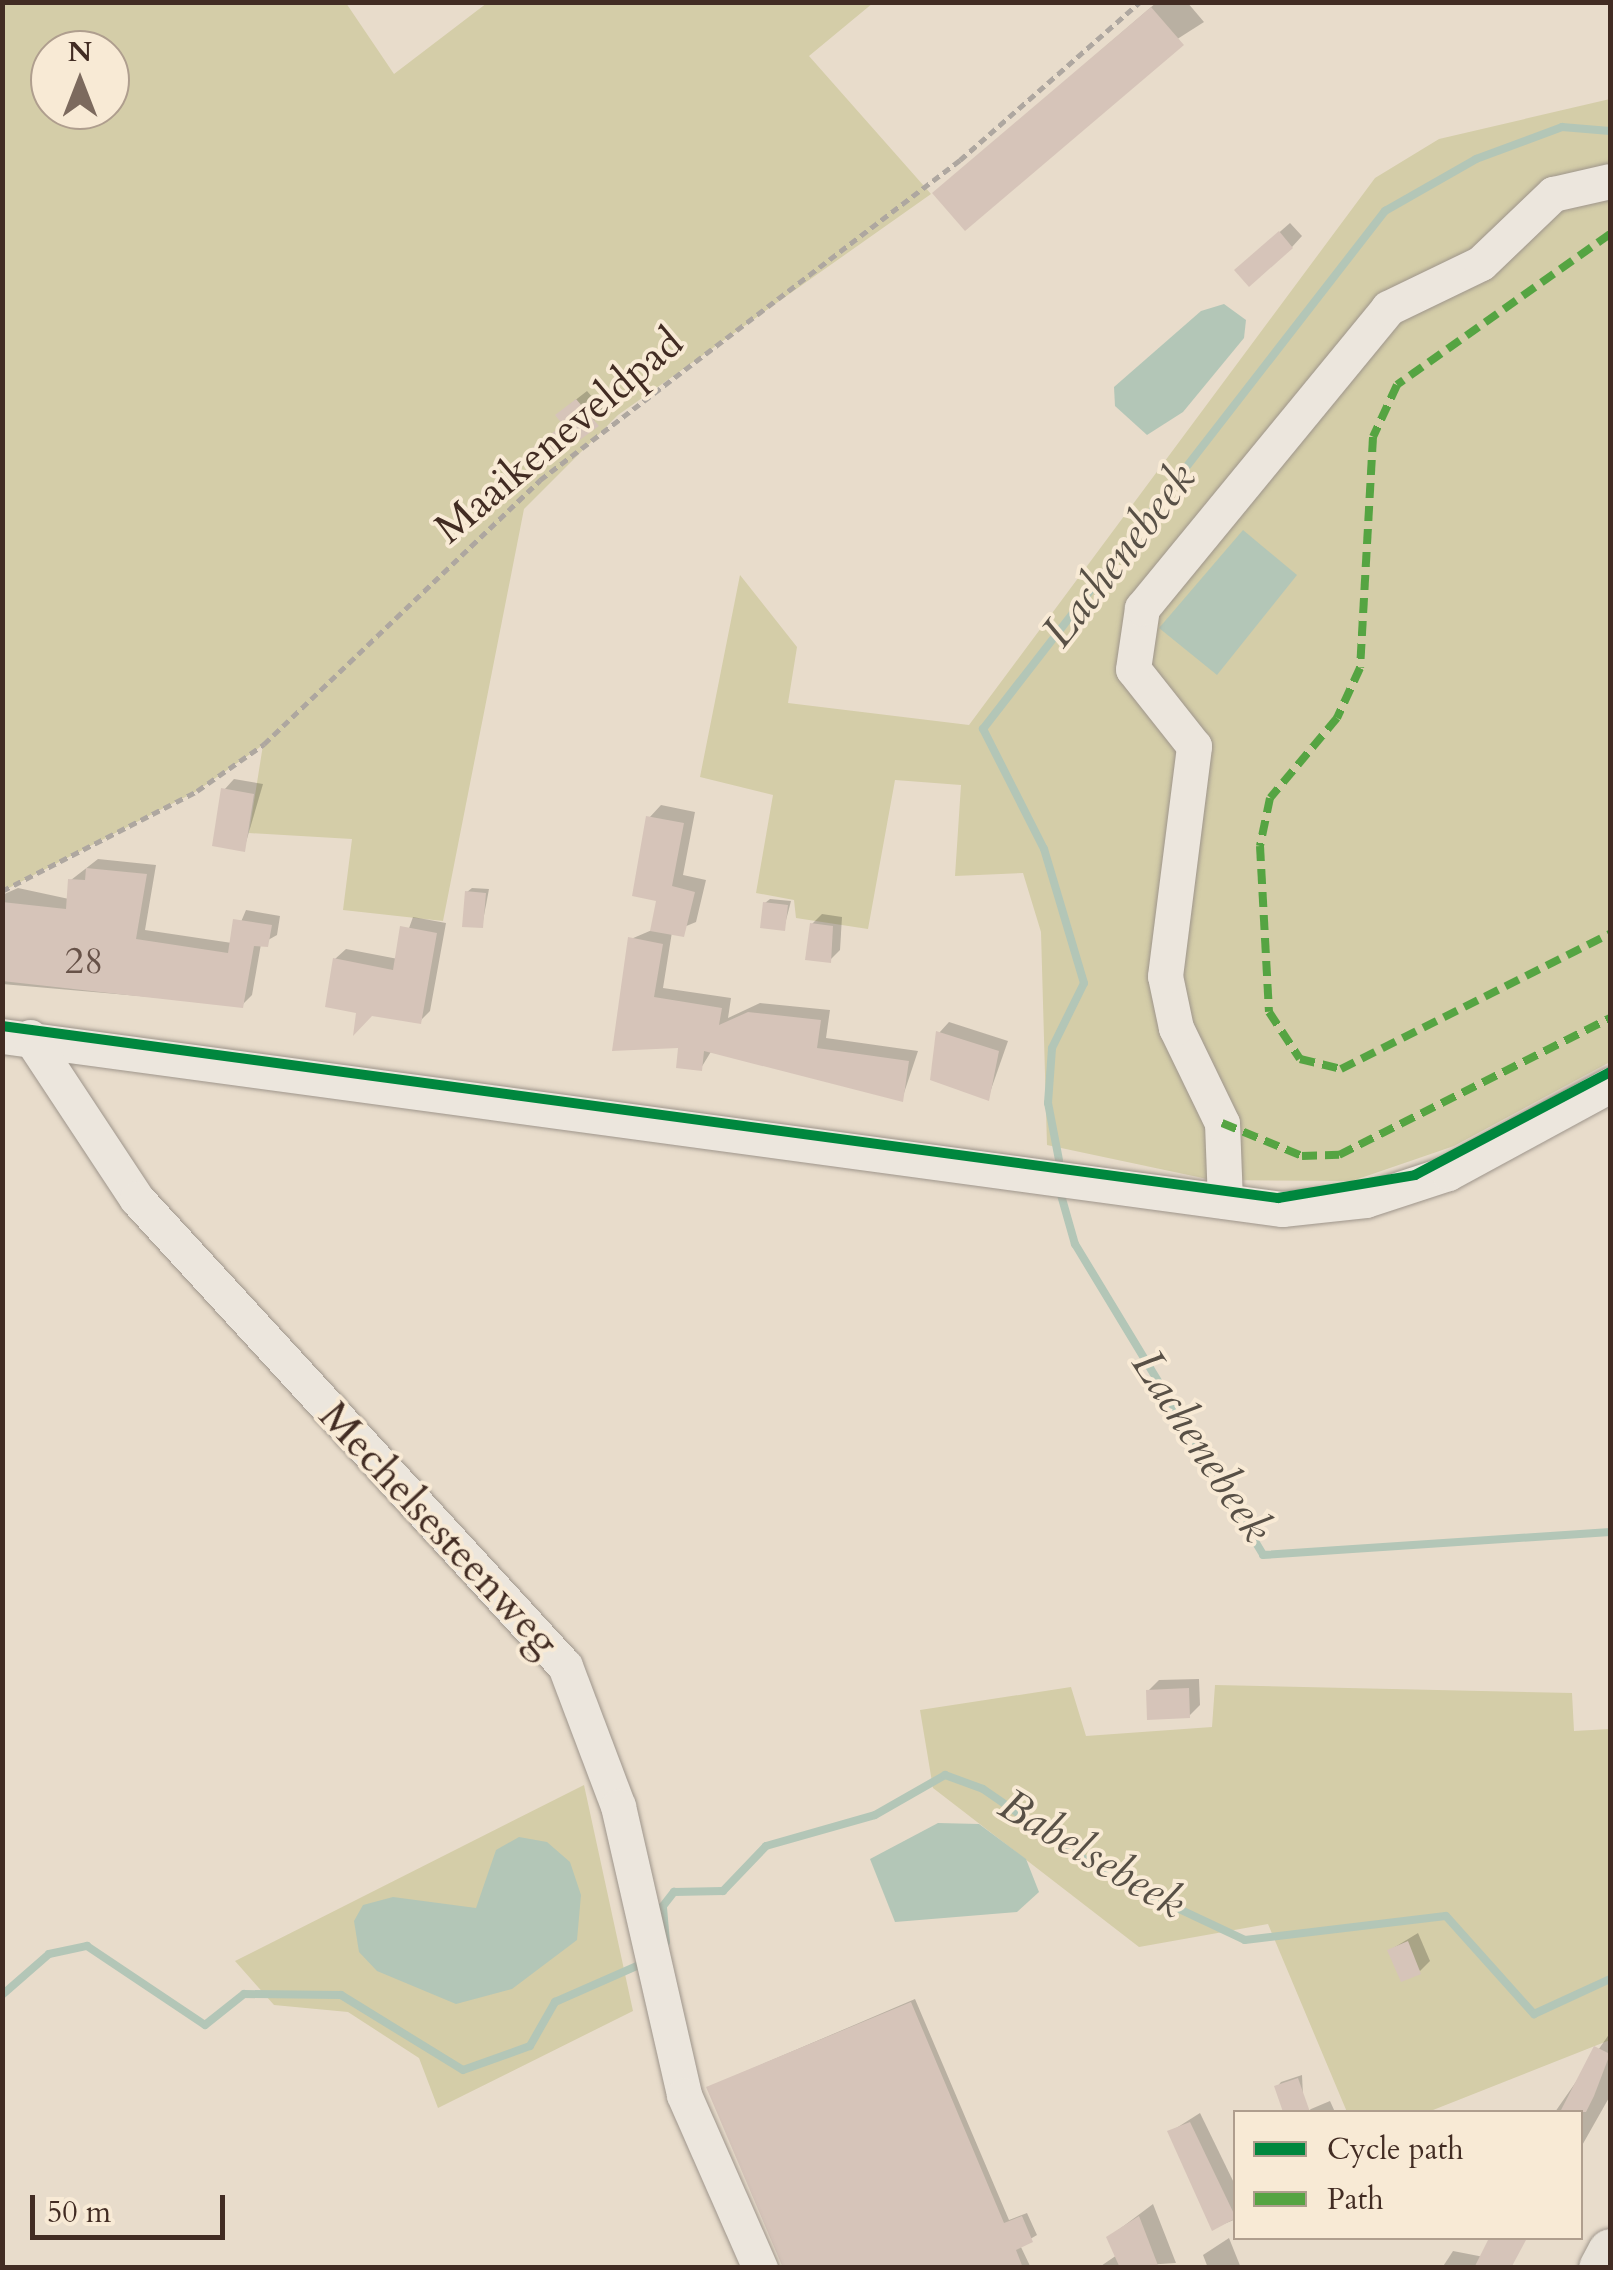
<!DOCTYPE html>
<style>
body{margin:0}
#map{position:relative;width:1613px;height:2270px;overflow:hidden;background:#e8dccb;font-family:Cardo,serif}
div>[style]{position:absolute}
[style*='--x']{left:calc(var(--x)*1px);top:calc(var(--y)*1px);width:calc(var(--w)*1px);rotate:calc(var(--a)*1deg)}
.green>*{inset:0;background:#d4cda8}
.water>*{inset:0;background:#b3c6b7}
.shadow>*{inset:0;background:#0003}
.stream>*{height:8px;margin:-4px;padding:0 4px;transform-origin:4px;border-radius:4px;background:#b3c6b7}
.building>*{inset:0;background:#d6c4b9}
.path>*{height:5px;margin-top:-2.5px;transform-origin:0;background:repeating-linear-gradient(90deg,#aea7a0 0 8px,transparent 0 13px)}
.roads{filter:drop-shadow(0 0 2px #9e958b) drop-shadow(0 0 2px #9e958b)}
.minor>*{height:35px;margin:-17.5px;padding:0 17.5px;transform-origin:17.5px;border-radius:17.5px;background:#ece6dd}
.major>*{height:45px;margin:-22.5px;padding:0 22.5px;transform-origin:22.5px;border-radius:22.5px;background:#e8e2d8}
.quiet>*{height:8px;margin-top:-4px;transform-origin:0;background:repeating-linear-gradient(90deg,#55a442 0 15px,transparent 0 23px)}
.cycleway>*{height:10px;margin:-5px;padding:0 5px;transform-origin:5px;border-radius:5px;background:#00873e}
span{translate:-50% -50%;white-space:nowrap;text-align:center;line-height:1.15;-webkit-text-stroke:8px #f8ead5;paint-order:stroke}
.number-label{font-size:38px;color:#675248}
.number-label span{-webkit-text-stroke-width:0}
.street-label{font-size:42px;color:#422c23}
.water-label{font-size:45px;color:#585046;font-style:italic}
.frame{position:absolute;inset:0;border:5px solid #422c23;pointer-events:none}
.legend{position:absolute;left:1233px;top:2110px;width:350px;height:130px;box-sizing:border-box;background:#f8ead5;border:2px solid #af9e8e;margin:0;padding:12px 18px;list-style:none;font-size:30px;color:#422c23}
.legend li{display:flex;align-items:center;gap:20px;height:50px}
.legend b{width:50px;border:2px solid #af9e8e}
.north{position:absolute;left:30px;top:30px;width:100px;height:100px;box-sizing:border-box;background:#f8ead5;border:2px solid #af9e8e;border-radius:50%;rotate:0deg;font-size:28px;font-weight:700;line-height:40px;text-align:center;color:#422c23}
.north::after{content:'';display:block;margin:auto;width:35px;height:45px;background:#7c6a5e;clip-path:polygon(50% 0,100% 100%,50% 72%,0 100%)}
.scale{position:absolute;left:30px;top:2195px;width:195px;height:45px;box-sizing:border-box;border:5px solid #422c23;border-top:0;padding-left:12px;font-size:30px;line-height:35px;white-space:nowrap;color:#422c23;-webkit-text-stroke:8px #f8ead5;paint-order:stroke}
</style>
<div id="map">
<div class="green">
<i style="clip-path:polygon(evenodd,3px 3px,346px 3px,394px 74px,487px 3px,873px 3px,809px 56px,931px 194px,618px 415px,524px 509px,443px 921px,343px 910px,352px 839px,249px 833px,263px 745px,197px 791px,3px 891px,3px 3px,50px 50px,110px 50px,110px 110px,50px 110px,50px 50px)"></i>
<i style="clip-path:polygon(1610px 99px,1610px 1062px,1454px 1146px,1352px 1181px,1212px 1180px,1047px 1145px,1041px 932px,1023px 873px,955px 876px,961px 785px,895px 780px,868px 929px,796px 918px,794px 900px,756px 893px,773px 795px,700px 777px,740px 575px,797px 647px,788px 703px,969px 725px,1375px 178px,1439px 139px)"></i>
<i style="clip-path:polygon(1215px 1685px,1572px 1693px,1574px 1731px,1610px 1729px,1610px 2040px,1428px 2112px,1347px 2112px,1268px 1924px,1139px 1947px,933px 1788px,920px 1710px,1071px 1687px,1086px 1736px,1212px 1727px)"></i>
<i style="clip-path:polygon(584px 1785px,633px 2011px,438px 2108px,419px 2058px,348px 2012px,274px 2005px,235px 1961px)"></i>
</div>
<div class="water">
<i style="clip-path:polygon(1224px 304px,1246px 320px,1244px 338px,1183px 412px,1147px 435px,1115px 406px,1114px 387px,1201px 311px)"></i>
<i style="clip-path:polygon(1243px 530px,1297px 575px,1217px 675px,1159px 628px)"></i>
<i style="clip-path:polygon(938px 1823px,979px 1824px,1026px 1859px,1039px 1892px,1017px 1912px,895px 1922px,870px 1859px)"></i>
<i style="clip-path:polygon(519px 1837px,547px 1842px,570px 1862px,581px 1895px,577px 1940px,512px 1989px,456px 2004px,377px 1971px,359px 1952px,354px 1921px,363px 1905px,393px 1897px,476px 1908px,496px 1850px)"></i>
</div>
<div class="shadow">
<i style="clip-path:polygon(1157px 2px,1187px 2px,1204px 22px,936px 193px)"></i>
<i style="clip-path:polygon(1290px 223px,1302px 236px,1292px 247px,1248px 260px)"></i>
<i style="clip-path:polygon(587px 391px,607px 414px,527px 454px,565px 424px,569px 405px)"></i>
<i style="clip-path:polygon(234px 779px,263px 784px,244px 849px,224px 790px)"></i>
<i style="clip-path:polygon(661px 805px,695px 812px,683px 875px,706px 880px,696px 922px,672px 932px,663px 988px,731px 998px,728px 1018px,760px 1003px,830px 1010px,826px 1038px,918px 1051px,902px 1099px,712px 1050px,701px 1068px,681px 1046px,615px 1048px,631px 939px,652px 930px,659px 899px,649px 818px)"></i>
<i style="clip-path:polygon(98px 859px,156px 865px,145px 930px,232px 943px,246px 910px,280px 916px,277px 935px,261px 944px,252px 995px,242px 1005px,2px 984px,2px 895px,18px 888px,69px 899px,71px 880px)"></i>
<i style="clip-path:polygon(472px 888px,489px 889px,482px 926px,467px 892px)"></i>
<i style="clip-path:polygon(770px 899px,791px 901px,784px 928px,765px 903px)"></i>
<i style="clip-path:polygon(822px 914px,842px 917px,840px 950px,830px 960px,812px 924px)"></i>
<i style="clip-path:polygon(413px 917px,446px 923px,430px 1011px,420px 1021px,359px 1011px,335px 959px,346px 949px,398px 959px)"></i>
<i style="clip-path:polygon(949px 1022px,1008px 1041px,988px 1098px,939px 1033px)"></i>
<i style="clip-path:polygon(1199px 1679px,1200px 1705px,1189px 1716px,1148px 1691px,1159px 1680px)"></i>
<i style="clip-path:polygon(1418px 1933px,1430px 1961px,1420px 1971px,1390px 1950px)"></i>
<i style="clip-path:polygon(915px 1999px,1009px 2220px,1027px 2213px,1037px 2235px,1020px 2245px,1031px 2268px,786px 2268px,709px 2087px)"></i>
<i style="clip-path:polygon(1610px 2033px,1610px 2096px,1580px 2149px,1580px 2112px,1555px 2112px)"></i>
<i style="clip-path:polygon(1302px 2075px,1303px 2096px,1277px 2087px,1281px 2082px)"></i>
<i style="clip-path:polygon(1330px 2101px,1335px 2112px,1307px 2112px,1311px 2109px)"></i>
<i style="clip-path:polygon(1200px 2113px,1236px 2187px,1236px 2219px,1214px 2228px,1170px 2132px)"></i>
<i style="clip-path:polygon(1153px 2204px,1176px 2263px,1098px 2268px,1117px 2255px,1109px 2237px)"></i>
<i style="clip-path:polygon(1229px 2238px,1241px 2268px,1208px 2268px,1203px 2255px)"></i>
<i style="clip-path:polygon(1453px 2251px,1489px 2258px,1487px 2268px,1442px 2268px)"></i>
</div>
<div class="stream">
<i style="--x:1059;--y:1160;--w:58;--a:-100.9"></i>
<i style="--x:1048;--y:1103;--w:55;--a:-85.8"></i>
<i style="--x:1052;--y:1048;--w:72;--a:-63.8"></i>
<i style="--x:1084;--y:983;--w:140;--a:-106.6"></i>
<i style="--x:1044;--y:849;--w:135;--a:-116.9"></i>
<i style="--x:983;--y:729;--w:656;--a:-52.19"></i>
<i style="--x:1385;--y:211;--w:105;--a:-29.7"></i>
<i style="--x:1476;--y:159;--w:92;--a:-20.4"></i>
<i style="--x:1562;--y:127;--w:48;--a:4.8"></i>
<i style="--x:1061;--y:1195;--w:51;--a:74.1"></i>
<i style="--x:1075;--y:1244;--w:363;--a:58.8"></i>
<i style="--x:1263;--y:1555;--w:348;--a:-3.8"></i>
<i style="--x:666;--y:1942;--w:36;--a:-95"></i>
<i style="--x:663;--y:1906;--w:18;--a:-52"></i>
<i style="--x:674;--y:1892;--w:49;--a:-1.2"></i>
<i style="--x:723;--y:1891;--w:62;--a:-46.3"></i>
<i style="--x:766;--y:1846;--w:113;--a:-15.9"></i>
<i style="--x:875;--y:1815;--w:81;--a:-29.7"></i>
<i style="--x:945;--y:1775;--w:40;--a:20.2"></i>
<i style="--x:983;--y:1789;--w:153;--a:34.6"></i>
<i style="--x:1109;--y:1876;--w:150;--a:25.2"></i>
<i style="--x:1245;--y:1940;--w:202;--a:-6.8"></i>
<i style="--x:1446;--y:1916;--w:132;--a:48.1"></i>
<i style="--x:1534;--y:2014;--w:84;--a:-24.7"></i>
<i style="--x:2;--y:1995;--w:62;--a:-41.1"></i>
<i style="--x:49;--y:1954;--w:39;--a:-12"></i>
<i style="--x:87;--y:1946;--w:142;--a:33.8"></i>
<i style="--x:205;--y:2025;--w:50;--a:-38.5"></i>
<i style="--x:244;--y:1994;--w:97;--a:0.6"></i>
<i style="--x:341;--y:1995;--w:143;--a:31.6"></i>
<i style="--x:463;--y:2070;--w:71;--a:-19.7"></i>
<i style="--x:530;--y:2046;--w:51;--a:-60.4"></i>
<i style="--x:555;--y:2002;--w:94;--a:-23.8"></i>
</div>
<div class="building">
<i style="clip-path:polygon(1151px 7px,1184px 45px,965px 231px,932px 193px)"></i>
<i style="clip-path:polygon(1279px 231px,1293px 248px,1249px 287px,1234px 270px)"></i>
<i style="clip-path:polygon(576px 399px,599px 426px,537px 471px,524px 454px,563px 425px,555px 415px)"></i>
<i style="clip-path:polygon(221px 788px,254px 794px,245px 852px,212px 846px)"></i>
<i style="clip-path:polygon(646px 816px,684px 823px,672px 886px,695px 892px,684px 937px,650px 931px,656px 901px,632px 896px)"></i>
<i style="clip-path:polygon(86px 868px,147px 874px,136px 939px,228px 953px,233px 919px,272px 925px,268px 947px,254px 946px,243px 1008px,2px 981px,2px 902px,66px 909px,68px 879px,85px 880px)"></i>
<i style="clip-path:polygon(465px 891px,486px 893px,483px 928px,462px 927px)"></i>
<i style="clip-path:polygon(763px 902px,788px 905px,785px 931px,760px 928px)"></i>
<i style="clip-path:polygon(810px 923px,833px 926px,831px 963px,805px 960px)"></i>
<i style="clip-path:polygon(400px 926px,437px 933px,421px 1024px,372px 1016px,353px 1036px,356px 1013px,325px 1007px,333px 958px,393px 970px)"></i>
<i style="clip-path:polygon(628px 937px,663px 944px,654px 997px,722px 1008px,719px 1025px,748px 1012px,821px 1020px,817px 1048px,909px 1061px,903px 1102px,704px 1051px,702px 1071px,676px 1068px,678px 1048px,612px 1051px)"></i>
<i style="clip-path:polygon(936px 1031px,999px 1051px,989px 1101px,930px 1080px)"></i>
<i style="clip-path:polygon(1189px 1688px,1190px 1718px,1147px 1720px,1146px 1690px)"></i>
<i style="clip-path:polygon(1408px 1941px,1421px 1974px,1401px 1982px,1387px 1950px)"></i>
<i style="clip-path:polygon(911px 2002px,1004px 2223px,1022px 2216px,1033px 2242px,1016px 2250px,1023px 2268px,783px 2268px,706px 2087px)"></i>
<i style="clip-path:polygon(1594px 2046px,1610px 2054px,1594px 2096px,1586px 2112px,1560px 2112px)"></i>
<i style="clip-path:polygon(1298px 2078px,1310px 2112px,1283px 2112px,1274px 2086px)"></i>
<i style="clip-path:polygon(1190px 2122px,1236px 2218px,1212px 2231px,1167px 2131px)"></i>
<i style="clip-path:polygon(1139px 2216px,1159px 2268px,1120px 2268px,1106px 2237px)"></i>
<i style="clip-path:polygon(1489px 2238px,1527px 2238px,1511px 2268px,1474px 2268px)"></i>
</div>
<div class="path">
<i style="--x:2;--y:891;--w:219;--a:-27.1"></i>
<i style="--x:197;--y:791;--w:82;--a:-35"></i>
<i style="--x:264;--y:744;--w:382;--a:-43.7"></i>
<i style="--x:540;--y:480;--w:528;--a:-37.3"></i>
<i style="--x:960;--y:160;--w:240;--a:-41.3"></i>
</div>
<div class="roads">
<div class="minor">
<i style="--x:2;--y:1036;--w:1292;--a:7.7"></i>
<i style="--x:1282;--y:1209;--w:84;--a:-6.1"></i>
<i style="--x:1366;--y:1200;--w:86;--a:-18.2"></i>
<i style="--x:1448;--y:1173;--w:184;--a:-28.5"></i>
<i style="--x:30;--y:1037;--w:194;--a:56.6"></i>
<i style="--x:137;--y:1199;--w:633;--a:47.5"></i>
<i style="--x:565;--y:1666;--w:150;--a:69.3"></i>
<i style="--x:618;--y:1806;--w:296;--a:77.1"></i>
<i style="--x:684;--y:2095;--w:189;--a:66.3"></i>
<i style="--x:1225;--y:1201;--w:78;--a:-92.2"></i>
<i style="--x:1222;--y:1123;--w:106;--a:-115.8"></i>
<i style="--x:1176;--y:1028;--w:53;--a:-101.9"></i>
<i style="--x:1165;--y:976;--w:232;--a:-82.8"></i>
<i style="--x:1194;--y:746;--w:98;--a:-128.4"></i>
<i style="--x:1133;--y:669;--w:62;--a:-81.6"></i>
<i style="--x:1142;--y:608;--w:388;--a:-50.6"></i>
<i style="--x:1388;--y:308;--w:103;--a:-25.8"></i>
<i style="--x:1481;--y:263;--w:100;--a:-43.8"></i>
<i style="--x:1553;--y:194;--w:58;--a:-12.8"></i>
</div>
<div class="major">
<i style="--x:1601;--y:2268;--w:19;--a:-62"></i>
</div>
</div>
<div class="quiet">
<i style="--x:1610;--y:234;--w:261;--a:144.7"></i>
<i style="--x:1397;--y:385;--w:57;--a:114.8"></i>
<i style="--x:1373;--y:437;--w:231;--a:93.2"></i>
<i style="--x:1360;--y:668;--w:55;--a:114.7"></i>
<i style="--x:1337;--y:718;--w:104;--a:129.9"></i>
<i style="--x:1270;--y:798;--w:49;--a:101.8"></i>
<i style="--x:1260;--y:846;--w:166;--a:86.9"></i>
<i style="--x:1269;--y:1012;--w:56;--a:56.6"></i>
<i style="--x:1300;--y:1059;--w:42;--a:13.7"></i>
<i style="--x:1341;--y:1069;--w:301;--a:-26.7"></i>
<i style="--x:1222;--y:1123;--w:87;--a:22.4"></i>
<i style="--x:1302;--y:1156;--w:37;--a:-2"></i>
<i style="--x:1339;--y:1155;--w:304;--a:-26.8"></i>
</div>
<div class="cycleway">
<i style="--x:2;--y:1026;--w:1288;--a:7.68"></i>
<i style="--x:1278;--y:1198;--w:139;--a:-9.5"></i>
<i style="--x:1415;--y:1175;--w:221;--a:-27.8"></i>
</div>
<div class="number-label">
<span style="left:84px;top:962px">28</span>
</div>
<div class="street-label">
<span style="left:559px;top:436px;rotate:-40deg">Maaikeneveldpad</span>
<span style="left:439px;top:1529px;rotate:47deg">Mechelsesteenweg</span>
</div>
<div class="water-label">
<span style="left:1119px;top:555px;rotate:-52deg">Lachenebeek</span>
<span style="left:1202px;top:1446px;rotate:57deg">Lachenebeek</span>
<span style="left:1092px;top:1854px;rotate:31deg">Babelsebeek</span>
</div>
<div class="frame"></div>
<ul class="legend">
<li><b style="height:12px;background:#00873e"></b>Cycle path</li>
<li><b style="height:12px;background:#55a442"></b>Path</li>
</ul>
<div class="north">N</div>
<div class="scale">50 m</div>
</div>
